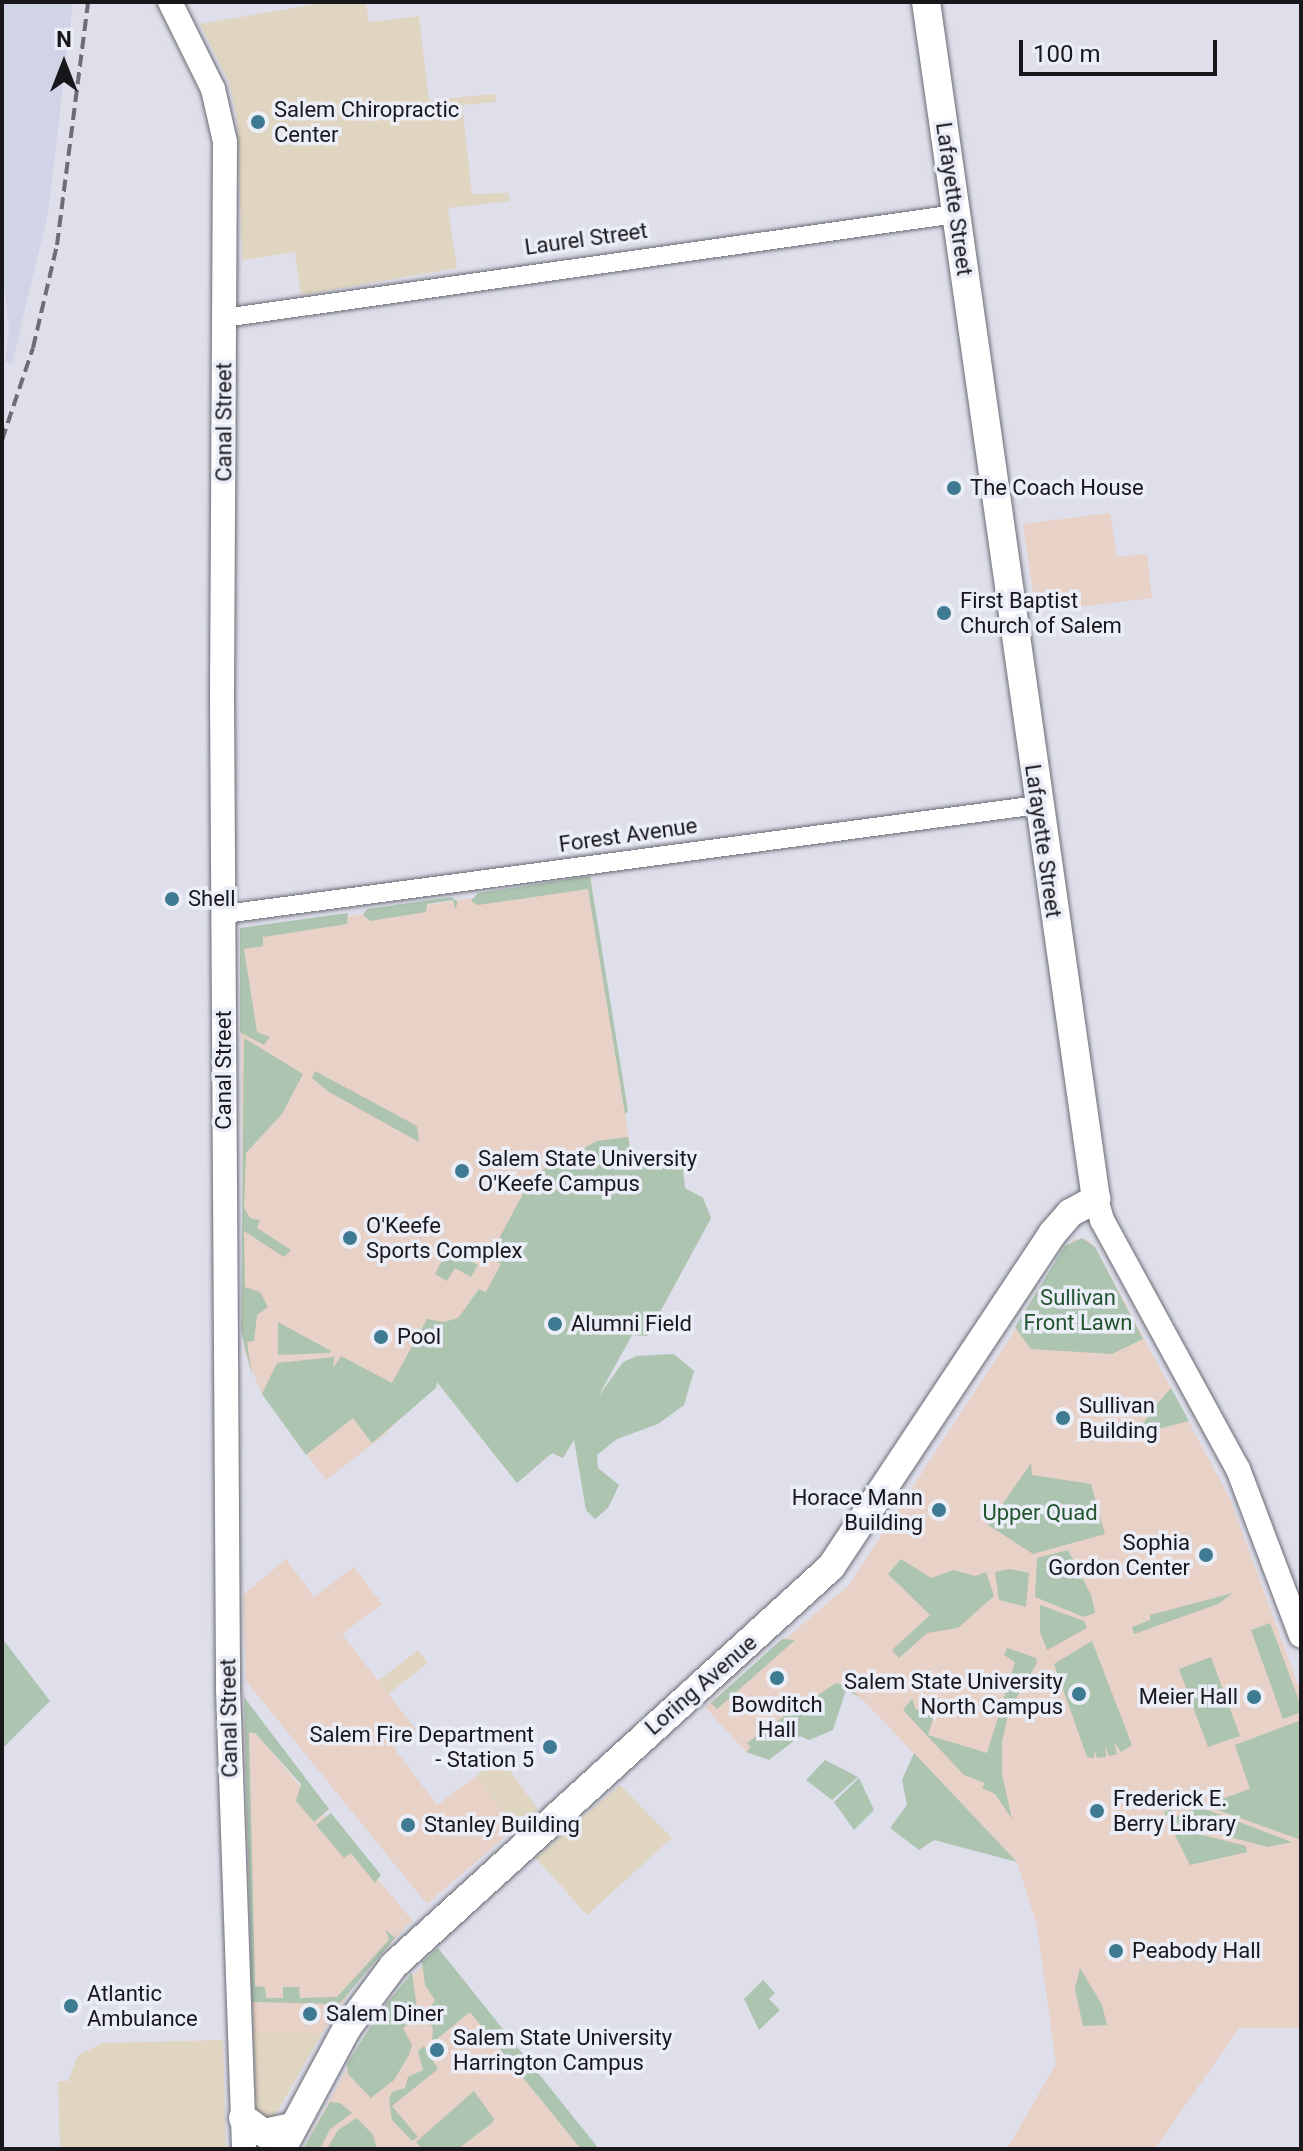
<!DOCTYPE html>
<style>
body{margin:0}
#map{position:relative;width:1303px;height:2151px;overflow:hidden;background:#dedfea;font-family:Roboto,sans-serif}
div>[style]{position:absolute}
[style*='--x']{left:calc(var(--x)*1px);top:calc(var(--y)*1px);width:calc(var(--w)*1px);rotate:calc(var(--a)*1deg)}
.commercial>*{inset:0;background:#e0d5c1}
.built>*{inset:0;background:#d1d4e6}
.education>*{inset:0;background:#e8d1c6}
.green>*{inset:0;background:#acc4b0}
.roads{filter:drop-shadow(0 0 2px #696b74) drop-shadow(0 0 2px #696b74)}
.minor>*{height:18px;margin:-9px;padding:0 9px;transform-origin:9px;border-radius:9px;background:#fff}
.major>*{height:24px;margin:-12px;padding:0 12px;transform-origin:12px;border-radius:12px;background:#fff}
.highway>*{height:28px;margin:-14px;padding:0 14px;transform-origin:14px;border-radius:14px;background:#fff}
.rail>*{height:4px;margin-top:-2px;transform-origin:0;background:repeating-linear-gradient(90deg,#6d6e75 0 12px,transparent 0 18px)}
.dots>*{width:22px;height:22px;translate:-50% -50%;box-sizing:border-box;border:4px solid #ebedf7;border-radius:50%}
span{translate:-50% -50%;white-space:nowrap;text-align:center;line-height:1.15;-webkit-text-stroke:7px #ebedf7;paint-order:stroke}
.poi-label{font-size:22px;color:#18181c}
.left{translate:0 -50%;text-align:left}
.right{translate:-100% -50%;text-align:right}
.street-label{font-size:22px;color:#18181c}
.park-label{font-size:22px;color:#22552f}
.frame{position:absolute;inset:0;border:4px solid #18181c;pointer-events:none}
.north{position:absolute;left:24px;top:24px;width:80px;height:80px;-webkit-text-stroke:6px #ebedf7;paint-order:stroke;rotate:0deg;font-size:22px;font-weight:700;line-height:32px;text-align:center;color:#18181c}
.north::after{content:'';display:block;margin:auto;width:28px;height:36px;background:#18181c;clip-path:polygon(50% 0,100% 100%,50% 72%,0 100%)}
.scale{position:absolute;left:1019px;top:40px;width:198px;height:36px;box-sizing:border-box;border:4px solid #18181c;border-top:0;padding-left:10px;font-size:24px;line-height:28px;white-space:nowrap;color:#18181c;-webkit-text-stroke:6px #ebedf7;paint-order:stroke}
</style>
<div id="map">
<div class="commercial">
<i style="clip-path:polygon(329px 2px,366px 2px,369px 22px,419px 16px,429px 100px,495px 94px,496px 102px,462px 105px,472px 194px,508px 193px,510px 201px,448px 208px,457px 268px,301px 295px,295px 252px,242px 260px,237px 117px,229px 82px,200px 24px)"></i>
<i style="clip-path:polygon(418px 1650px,428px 1663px,388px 1694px,378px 1681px)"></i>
<i style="clip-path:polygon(500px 1757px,538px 1809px,516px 1827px,475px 1777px)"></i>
<i style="clip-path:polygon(620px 1785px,672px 1838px,587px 1915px,536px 1858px)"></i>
<i style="clip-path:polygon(253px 2033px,322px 2033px,271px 2123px,256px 2114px)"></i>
<i style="clip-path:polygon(223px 2040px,226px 2149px,60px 2149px,58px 2081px,68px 2081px,78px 2055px,103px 2043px)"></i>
</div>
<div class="built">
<i style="clip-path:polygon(2px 2px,73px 2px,48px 213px,12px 364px,5px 361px,9px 329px,2px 265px)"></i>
</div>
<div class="education">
<i style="clip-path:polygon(1110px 513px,1117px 557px,1147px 554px,1152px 598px,1036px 612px,1023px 524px)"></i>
<i style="clip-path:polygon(591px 881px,631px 1154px,681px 1150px,685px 1188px,703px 1198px,711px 1218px,647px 1336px,632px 1335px,563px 1458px,552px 1453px,517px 1483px,437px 1382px,384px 1435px,326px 1480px,262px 1394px,244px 1351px,240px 932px)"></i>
<i style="clip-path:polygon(1074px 1239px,1088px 1240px,1095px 1247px,1230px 1499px,1301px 1693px,1301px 2028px,1239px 2028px,1155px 2149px,1007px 2149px,1056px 2064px,1037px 1926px,1017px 1862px,864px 1701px,846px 1689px,774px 1727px,746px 1752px,705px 1707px,849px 1585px)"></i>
<i style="clip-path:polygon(286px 1559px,314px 1597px,354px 1567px,382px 1604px,342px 1634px,416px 1730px,394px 1748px,437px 1805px,475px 1777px,516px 1827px,427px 1904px,246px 1681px,243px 1595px)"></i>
<i style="clip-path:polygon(244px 1719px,412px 1920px,360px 1977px,322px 2033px,253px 2033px)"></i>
<i style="clip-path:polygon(438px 1948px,478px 1998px,594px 2149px,303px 2149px,375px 2018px)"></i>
</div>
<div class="green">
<i style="clip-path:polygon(590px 876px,628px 1111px,625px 1114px,588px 889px,478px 905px,471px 901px,478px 893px)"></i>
<i style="clip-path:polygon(451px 897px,458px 902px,455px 909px,453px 900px,427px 904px,426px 912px,370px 921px,363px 915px,367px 909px)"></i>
<i style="clip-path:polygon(348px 913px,347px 924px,263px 937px,263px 946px,244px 949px,257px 1032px,270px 1037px,264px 1045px,240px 1032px,240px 928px)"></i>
<i style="clip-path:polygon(244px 1038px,303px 1074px,282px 1114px,246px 1153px,244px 1208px,250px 1218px,260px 1220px,257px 1228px,291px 1250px,284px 1257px,244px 1231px,245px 1287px,260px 1292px,268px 1307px,257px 1315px,254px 1341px,247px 1342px,252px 1376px,241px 1331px)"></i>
<i style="clip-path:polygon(315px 1071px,417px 1126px,419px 1142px,329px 1092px,312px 1078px)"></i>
<i style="clip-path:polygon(628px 1137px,631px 1155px,681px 1150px,685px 1188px,703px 1198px,711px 1218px,647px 1336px,632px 1335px,598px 1397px,623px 1362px,637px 1356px,674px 1354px,694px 1371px,684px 1405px,658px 1424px,617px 1439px,597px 1455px,598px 1468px,619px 1485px,608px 1508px,595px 1519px,586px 1510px,574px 1440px,563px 1458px,552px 1453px,517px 1483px,437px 1382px,436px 1388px,372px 1443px,353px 1418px,306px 1455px,262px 1394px,277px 1363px,334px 1357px,333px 1368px,341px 1356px,392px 1383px,427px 1319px,444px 1322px,458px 1318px,479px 1289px,486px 1292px,501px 1264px,489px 1257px,531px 1179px,544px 1186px,548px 1177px,541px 1171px,597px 1141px)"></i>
<i style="clip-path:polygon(1082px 1238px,1095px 1247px,1143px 1339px,1112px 1354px,1031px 1349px,1015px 1327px,1065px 1246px)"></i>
<i style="clip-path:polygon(448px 1249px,478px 1265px,471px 1277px,455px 1268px,447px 1281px,435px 1274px)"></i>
<i style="clip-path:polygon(278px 1322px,331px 1351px,330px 1353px,278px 1355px)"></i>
<i style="clip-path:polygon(1171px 1388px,1189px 1421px,1135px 1435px,1156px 1405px)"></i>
<i style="clip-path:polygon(1031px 1463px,1032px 1475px,1091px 1484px,1105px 1534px,1033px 1554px,988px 1525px)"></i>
<i style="clip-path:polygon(1068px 1550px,1091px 1595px,1095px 1613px,1084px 1617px,1035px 1597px,1037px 1558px)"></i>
<i style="clip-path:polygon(901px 1559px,931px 1578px,954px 1570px,975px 1576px,986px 1572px,994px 1596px,958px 1628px,927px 1633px,899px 1658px,892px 1650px,930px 1615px,888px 1574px)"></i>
<i style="clip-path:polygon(1010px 1569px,1029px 1573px,1026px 1607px,999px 1600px,995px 1572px)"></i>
<i style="clip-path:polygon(1233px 1593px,1218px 1604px,1134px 1634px,1132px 1627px,1150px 1620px,1150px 1615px)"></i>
<i style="clip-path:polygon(1040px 1605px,1084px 1621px,1087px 1628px,1047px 1650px,1040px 1632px)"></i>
<i style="clip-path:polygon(1270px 1623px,1301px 1706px,1301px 1712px,1283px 1719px,1251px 1630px)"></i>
<i style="clip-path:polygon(2px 1638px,50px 1701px,2px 1749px)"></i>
<i style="clip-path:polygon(782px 1639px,795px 1640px,717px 1709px,711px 1703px)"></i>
<i style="clip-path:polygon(1092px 1641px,1132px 1745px,1121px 1752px,1114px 1742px,1117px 1754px,1109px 1756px,1105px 1746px,1106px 1757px,1097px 1758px,1094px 1750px,1094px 1758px,1087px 1757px,1054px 1664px)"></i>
<i style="clip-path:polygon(1007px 1648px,1036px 1658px,1037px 1663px,1009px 1710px,1002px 1742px,1002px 1774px,1012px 1819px,995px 1794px,982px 1788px,985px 1783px,964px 1775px,903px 1710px,912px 1699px,916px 1710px,932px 1708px,931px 1696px,939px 1698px,928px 1735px,987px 1753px,1015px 1662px,1004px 1655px)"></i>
<i style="clip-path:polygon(1211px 1657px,1240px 1736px,1208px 1747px,1179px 1669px)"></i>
<i style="clip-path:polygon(836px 1683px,845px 1685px,860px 1697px,846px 1690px,833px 1730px,809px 1740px,800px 1736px,769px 1760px,746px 1752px,751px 1747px,747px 1743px,782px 1718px,791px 1705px,814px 1698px)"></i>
<i style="clip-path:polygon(244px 1697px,329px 1809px,314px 1822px,296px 1801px,301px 1784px,255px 1733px,249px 1733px,255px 1986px,265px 1987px,266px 1998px,283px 1998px,283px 1987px,299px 1987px,300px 1998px,337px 1997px,389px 1940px,386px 1930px,395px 1938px,339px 2004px,252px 2002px)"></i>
<i style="clip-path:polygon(1301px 1720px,1301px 1840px,1204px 1805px,1250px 1789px,1235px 1745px)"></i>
<i style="clip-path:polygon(914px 1753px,1017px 1862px,934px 1840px,919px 1850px,890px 1828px,907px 1805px,902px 1780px)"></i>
<i style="clip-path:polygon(825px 1760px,858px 1777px,832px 1800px,806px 1780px)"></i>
<i style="clip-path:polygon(859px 1778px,874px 1810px,854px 1830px,834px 1802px)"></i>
<i style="clip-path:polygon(1200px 1807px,1292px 1842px,1268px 1847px,1168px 1821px,1164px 1812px,1171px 1809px,1175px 1817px)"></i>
<i style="clip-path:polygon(331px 1813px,381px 1875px,375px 1883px,351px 1853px,344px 1858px,316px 1825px)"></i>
<i style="clip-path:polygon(1171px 1827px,1246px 1846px,1247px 1852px,1190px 1865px)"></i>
<i style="clip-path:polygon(438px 1948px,478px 1998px,599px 2149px,581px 2149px,470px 2012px,432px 2043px,433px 2029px,425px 2015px,435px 2000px,425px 1985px,422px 1962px)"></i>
<i style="clip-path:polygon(1080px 1968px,1102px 2005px,1107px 2025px,1083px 2026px,1075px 1989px)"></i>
<i style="clip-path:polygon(412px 1973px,418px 2016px,403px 2028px,412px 2045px,409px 2055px,394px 2080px,371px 2098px,348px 2074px,347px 2064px,382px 2009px)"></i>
<i style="clip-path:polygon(763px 1980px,775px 1993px,769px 1999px,780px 2010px,759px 2030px,744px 1999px)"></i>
<i style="clip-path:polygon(424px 2046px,438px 2069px,392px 2106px,418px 2137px,412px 2141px,392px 2120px,389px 2100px,392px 2092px,405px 2088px,408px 2077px,423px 2070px,418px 2051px)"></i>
<i style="clip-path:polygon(474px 2091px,494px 2119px,492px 2123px,458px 2149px,422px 2149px,416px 2142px)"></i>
<i style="clip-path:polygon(330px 2102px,340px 2103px,352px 2113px,330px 2129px,320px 2149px,303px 2149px)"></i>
<i style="clip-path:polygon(357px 2118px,373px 2135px,377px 2149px,327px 2149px,338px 2130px)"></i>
</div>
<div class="roads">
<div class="minor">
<i style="--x:224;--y:318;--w:739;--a:-8.09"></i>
<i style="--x:225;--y:914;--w:820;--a:-7.64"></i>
</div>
<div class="major">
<i style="--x:170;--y:2;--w:97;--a:63.7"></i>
<i style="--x:213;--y:89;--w:54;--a:77.2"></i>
<i style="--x:225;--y:142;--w:554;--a:90.31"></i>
<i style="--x:222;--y:696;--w:993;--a:89.65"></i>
<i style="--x:228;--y:1689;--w:460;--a:88"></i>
<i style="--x:1096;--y:1199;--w:22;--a:74"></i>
<i style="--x:1102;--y:1220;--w:284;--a:61.4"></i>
<i style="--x:1238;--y:1469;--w:178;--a:69.3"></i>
</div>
<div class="highway">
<i style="--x:243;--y:2118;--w:26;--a:36"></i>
<i style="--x:264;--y:2133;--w:30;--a:-12"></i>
<i style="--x:282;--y:2149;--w:137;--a:-61.8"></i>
<i style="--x:347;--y:2028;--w:79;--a:-53.3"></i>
<i style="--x:394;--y:1965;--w:591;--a:-42.33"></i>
<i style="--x:831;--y:1567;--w:400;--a:-56.4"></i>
<i style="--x:1052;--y:1234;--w:28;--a:-49"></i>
<i style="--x:1070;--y:1213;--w:30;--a:-28"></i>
<i style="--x:1096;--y:1199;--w:1209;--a:-98.08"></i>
</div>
</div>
<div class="rail">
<i style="--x:2;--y:286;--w:65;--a:90"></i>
<i style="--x:2;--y:440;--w:97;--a:-71.4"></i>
<i style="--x:33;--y:348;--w:106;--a:-76.9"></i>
<i style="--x:57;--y:245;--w:245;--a:-82.7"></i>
</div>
<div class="dots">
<i style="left:258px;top:122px;background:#3e7a91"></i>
<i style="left:954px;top:488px;background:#3e7a91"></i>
<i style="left:944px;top:613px;background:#3e7a91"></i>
<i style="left:172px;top:899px;background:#3e7a91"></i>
<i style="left:462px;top:1171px;background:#3e7a91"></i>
<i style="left:350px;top:1238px;background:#3e7a91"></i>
<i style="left:555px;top:1324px;background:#3e7a91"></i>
<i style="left:381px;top:1337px;background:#3e7a91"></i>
<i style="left:1063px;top:1418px;background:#3e7a91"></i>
<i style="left:939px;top:1510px;background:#3e7a91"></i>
<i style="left:1206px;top:1555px;background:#3e7a91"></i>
<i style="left:777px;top:1678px;background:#3e7a91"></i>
<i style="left:1079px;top:1694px;background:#3e7a91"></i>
<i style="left:1254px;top:1697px;background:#3e7a91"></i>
<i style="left:550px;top:1747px;background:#3e7a91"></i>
<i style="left:1097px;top:1811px;background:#3e7a91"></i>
<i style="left:408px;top:1825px;background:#3e7a91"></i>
<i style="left:1116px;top:1951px;background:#3e7a91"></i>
<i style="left:71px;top:2006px;background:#3e7a91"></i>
<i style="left:310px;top:2014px;background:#3e7a91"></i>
<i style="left:437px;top:2050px;background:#3e7a91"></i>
</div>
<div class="poi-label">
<span class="left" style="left:274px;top:122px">Salem Chiropractic<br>Center</span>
<span class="left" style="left:970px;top:488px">The Coach House</span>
<span class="left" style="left:960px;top:613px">First Baptist<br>Church of Salem</span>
<span class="left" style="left:188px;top:899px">Shell</span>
<span class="left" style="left:478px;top:1171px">Salem State University<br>O'Keefe Campus</span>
<span class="left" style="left:366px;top:1238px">O'Keefe<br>Sports Complex</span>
<span class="left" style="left:571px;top:1324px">Alumni Field</span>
<span class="left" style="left:397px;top:1337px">Pool</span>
<span class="left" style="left:1079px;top:1418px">Sullivan<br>Building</span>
<span class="right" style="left:923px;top:1510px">Horace Mann<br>Building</span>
<span class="right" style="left:1190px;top:1555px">Sophia<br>Gordon Center</span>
<span class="right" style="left:1063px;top:1694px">Salem State University<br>North Campus</span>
<span class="right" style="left:1238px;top:1697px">Meier Hall</span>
<span style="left:777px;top:1717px">Bowditch<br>Hall</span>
<span class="right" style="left:534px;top:1747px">Salem Fire Department<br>- Station 5</span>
<span class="left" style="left:1113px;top:1811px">Frederick E.<br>Berry Library</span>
<span class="left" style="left:424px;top:1825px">Stanley Building</span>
<span class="left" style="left:1132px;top:1951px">Peabody Hall</span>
<span class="left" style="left:87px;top:2006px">Atlantic<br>Ambulance</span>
<span class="left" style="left:326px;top:2014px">Salem Diner</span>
<span class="left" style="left:453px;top:2050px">Salem State University<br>Harrington Campus</span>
</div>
<div class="street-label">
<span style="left:954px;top:199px;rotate:82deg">Lafayette Street</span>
<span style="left:586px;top:239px;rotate:-8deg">Laurel Street</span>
<span style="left:224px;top:422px;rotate:-90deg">Canal Street</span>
<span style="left:628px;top:835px;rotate:-8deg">Forest Avenue</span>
<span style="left:1043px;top:841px;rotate:82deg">Lafayette Street</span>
<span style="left:224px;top:1070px;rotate:-90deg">Canal Street</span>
<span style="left:701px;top:1685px;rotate:-41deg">Loring Avenue</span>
<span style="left:229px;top:1718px;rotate:-91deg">Canal Street</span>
</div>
<div class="park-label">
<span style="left:1078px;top:1310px">Sullivan<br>Front Lawn</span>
<span style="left:1040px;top:1513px">Upper Quad</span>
</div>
<div class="frame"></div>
<div class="north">N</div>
<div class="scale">100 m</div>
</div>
